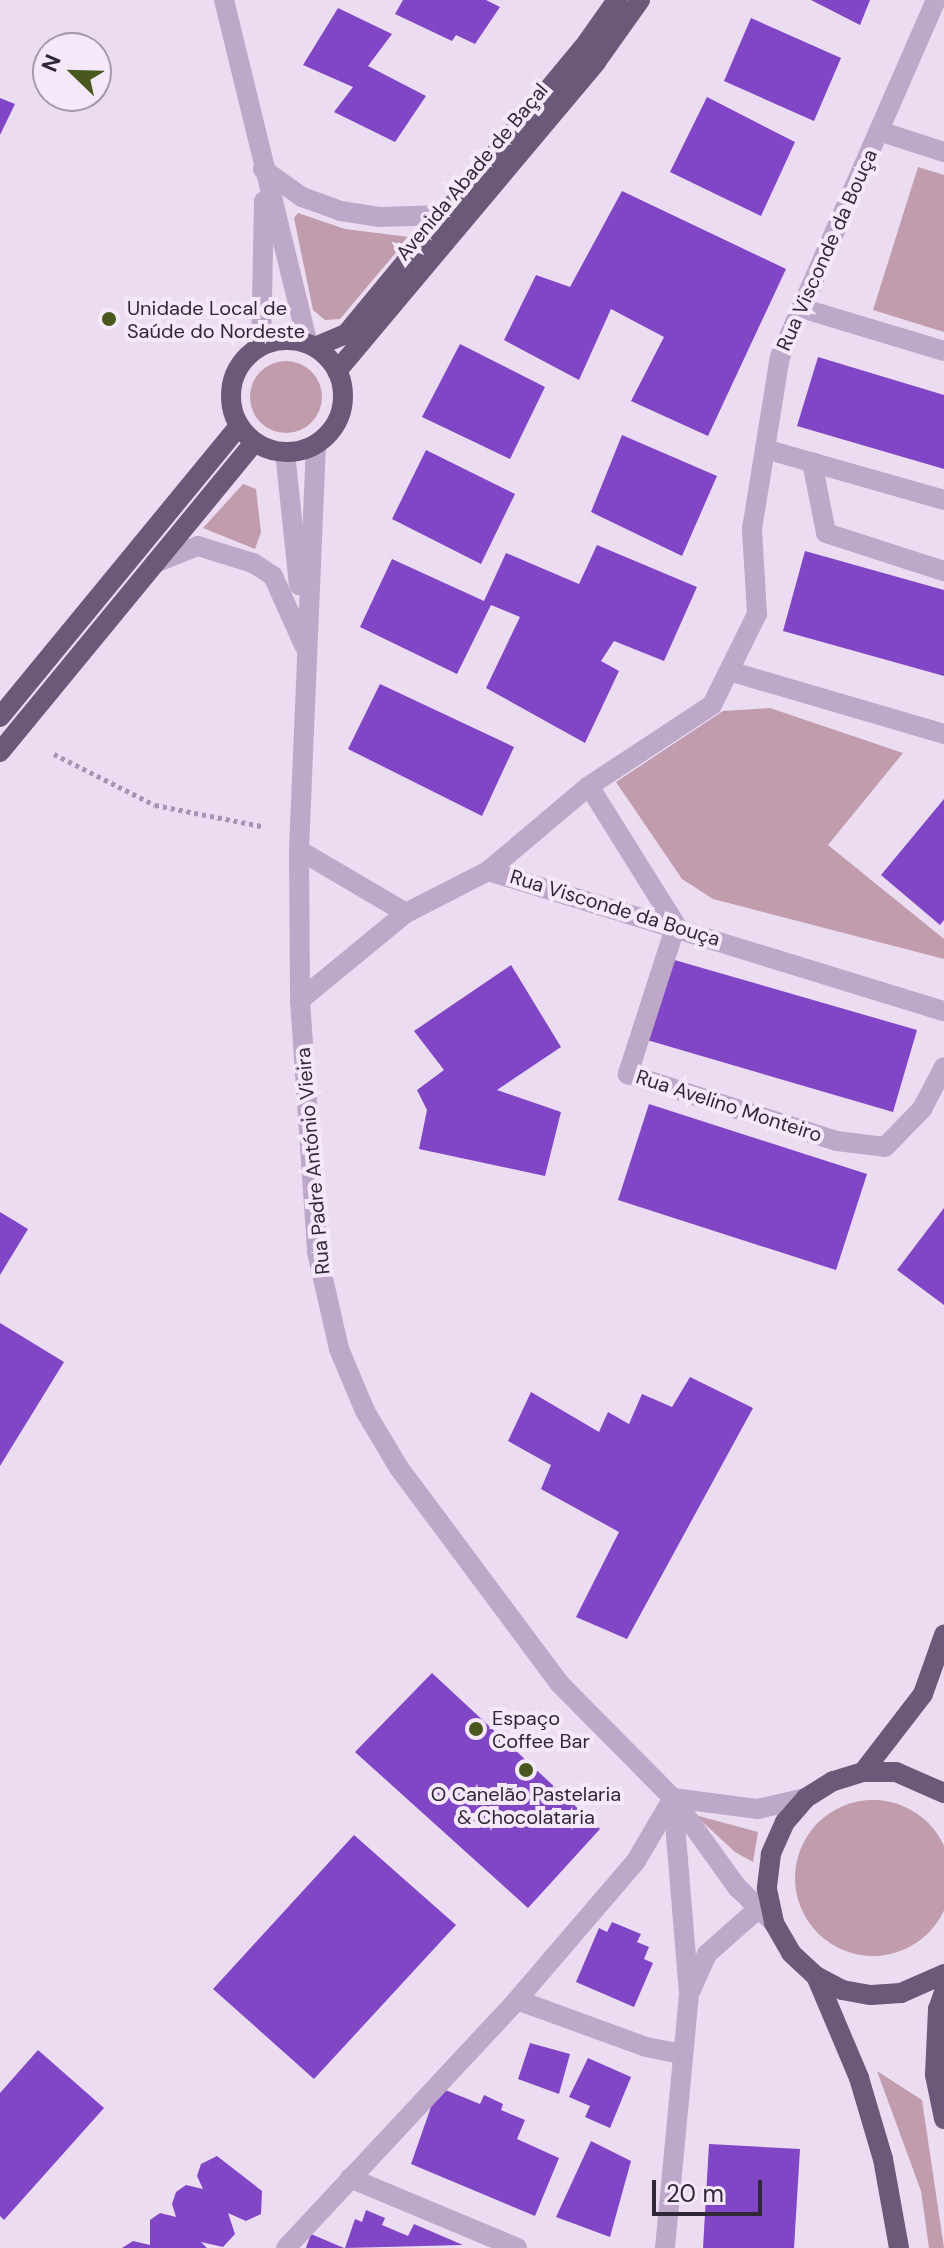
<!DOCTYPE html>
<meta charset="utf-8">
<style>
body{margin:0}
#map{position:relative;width:944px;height:2248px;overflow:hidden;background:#ecdcf2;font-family:"DM Sans",sans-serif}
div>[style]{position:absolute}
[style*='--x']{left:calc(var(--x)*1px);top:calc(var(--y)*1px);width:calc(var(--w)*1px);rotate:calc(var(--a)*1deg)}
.green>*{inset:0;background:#c19cac}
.round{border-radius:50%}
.building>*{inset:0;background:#8046c5}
.path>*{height:5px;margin-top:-2.5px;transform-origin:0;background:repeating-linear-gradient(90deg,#a992b6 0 4px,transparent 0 8px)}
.minor>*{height:20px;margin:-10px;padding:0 10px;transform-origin:10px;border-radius:10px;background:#bea8ca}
.tertiary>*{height:20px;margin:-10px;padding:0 10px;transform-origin:10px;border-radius:10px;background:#bea8ca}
.primary>*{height:20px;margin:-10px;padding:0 10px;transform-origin:10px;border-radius:10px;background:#6a5978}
.primary>.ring{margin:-10px;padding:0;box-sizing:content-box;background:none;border:20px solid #6a5978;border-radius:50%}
.dots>*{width:22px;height:22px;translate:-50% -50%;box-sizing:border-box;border:4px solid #f5e8f9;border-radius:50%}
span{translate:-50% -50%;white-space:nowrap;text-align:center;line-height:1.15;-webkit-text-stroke:8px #f5e8f9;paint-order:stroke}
.street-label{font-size:20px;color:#302836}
.poi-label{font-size:20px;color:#302836}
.left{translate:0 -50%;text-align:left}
.north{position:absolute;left:32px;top:32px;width:80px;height:80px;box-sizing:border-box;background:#f5e8f9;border:2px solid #a69bab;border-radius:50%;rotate:293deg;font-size:22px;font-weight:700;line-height:32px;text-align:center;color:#302836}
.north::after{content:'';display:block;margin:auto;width:28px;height:36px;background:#48581e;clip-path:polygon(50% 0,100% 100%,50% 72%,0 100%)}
.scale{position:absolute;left:652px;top:2180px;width:110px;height:36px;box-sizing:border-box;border:4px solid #302836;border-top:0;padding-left:10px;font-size:24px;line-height:28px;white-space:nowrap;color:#302836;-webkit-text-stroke:6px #f5e8f9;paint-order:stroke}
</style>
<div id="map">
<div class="green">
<i style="clip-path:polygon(918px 167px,944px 175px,944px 332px,873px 310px)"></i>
<i style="clip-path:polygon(298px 213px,345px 229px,409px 237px,340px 319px,325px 320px,313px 310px,294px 218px)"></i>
<i class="round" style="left:250px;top:361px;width:72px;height:72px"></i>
<i style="clip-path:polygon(243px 484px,256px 489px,261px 532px,255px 549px,203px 528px)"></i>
<i style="clip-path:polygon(770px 708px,903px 753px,828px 845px,944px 939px,944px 959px,713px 899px,682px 879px,616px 782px,723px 711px)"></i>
<i class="round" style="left:795px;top:1800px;width:156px;height:156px"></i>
<i style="clip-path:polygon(695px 1815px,758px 1832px,753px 1862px,735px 1852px)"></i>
<i style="clip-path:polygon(877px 2071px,922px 2100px,944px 2248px,929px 2248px,921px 2191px)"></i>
</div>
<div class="building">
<i style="clip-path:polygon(403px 0,486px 0,500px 7px,475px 44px,456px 35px,452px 41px,395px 14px)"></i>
<i style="clip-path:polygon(811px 0,870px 0,860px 25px)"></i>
<i style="clip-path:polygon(338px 8px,392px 34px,368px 66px,426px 96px,395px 142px,334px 112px,353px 87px,303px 65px)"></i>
<i style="clip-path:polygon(751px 18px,841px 58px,814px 121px,724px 81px)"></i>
<i style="clip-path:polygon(707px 97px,795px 142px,761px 216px,670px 172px)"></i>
<i style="clip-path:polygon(0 98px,15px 104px,0 135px)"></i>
<i style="clip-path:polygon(622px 191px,786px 269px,708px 436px,631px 401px,664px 337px,611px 309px,579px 380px,504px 340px,536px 275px,570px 287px)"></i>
<i style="clip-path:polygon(460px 344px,545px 387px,510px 459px,422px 417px)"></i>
<i style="clip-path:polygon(818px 357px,944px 395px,944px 469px,797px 426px)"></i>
<i style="clip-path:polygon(622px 435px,717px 476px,682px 556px,591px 512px)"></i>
<i style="clip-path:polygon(426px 450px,515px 494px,481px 564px,392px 519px)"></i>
<i style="clip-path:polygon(597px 545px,697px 587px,664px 661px,614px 641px,601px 661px,619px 671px,585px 743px,486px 688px,520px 617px,491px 605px,457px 674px,360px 627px,392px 559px,484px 601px,506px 553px,579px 584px)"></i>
<i style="clip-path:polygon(805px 551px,944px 590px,944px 676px,783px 631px)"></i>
<i style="clip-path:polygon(380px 684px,514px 747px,482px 816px,348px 749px)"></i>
<i style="clip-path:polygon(944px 799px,944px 920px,940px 925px,881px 875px)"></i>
<i style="clip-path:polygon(671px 959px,917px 1030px,893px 1112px,647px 1040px)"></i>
<i style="clip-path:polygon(511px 965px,561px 1047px,497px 1090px,561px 1112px,545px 1176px,419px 1149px,427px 1110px,417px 1090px,444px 1070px,414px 1031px)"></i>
<i style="clip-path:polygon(649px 1104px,867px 1174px,836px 1270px,618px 1200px)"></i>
<i style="clip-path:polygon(944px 1208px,944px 1305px,897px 1270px)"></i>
<i style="clip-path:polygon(0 1212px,28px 1229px,0 1275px)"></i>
<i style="clip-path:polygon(0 1323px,64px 1362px,0 1466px)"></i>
<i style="clip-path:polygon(690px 1377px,753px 1408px,627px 1639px,576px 1617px,619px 1532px,541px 1489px,551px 1465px,508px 1441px,531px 1392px,599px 1432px,608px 1412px,629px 1424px,642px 1394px,672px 1407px)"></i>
<i style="clip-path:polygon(432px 1673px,600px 1829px,528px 1908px,355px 1752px)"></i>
<i style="clip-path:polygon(354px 1835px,456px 1925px,314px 2079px,213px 1989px)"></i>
<i style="clip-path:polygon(612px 1922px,641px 1934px,637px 1942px,649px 1947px,644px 1959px,653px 1963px,634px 2007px,576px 1982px,599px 1928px,607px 1932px)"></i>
<i style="clip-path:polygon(530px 2043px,570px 2054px,559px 2094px,518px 2079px)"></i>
<i style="clip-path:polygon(38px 2050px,104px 2108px,4px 2220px,0 2216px,0 2093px)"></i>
<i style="clip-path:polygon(588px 2058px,631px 2077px,610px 2128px,585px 2117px,590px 2106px,569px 2097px)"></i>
<i style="clip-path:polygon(438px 2087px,480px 2104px,484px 2095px,503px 2104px,501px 2110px,525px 2120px,517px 2139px,559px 2158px,535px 2216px,411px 2164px)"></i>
<i style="clip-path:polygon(591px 2141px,631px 2161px,610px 2237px,556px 2217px)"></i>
<i style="clip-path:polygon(709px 2144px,800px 2149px,794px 2248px,703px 2248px)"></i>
<i style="clip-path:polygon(217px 2156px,262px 2191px,261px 2214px,246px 2221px,228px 2213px,235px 2234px,223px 2247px,201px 2242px,207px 2248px,122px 2248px,133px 2241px,150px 2245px,150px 2220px,160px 2213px,176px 2217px,172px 2204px,176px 2192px,186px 2185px,203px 2189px,197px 2176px,201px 2164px)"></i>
<i style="clip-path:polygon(366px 2210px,385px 2218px,382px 2225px,408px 2236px,414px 2224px,463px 2245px,345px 2248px,355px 2219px,362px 2222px)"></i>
<i style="clip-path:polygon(311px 2234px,344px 2248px,306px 2248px)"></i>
</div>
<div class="path">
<i style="--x:54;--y:754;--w:113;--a:26.8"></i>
<i style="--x:155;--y:805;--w:108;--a:11.2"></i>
</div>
<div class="minor">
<i style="--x:879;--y:131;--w:68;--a:17.9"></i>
<i style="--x:801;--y:308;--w:149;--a:16.7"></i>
<i style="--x:765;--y:449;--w:186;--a:15.9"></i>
<i style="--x:812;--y:462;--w:72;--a:78.8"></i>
<i style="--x:826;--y:533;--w:124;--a:17.9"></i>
<i style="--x:729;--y:671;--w:224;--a:16.3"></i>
<i style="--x:589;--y:786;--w:164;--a:58"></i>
<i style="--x:676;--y:925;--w:157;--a:107.9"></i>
<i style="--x:628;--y:1074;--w:219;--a:17.8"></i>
<i style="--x:837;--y:1141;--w:48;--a:7.1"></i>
<i style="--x:885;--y:1147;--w:53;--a:-45.8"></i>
<i style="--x:922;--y:1109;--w:47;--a:-62.4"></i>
<i style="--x:299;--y:850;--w:124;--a:30.5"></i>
<i style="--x:488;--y:871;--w:477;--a:17.1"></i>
<i style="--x:300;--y:1000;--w:137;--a:-39.4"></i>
<i style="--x:406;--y:913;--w:92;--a:-27.1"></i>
<i style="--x:488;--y:871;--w:132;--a:-40.1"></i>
<i style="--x:589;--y:786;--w:147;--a:-33.4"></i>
<i style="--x:712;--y:705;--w:102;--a:-63.7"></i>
<i style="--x:757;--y:614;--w:85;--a:-93.4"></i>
<i style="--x:752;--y:529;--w:174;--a:-80.8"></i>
<i style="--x:780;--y:357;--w:390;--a:-66.4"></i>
<i style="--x:691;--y:1990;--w:39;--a:-66"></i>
<i style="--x:707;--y:1954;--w:69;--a:-41.5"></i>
<i style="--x:517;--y:2000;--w:137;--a:20"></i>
<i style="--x:646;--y:2047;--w:37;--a:11"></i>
<i style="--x:350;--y:2178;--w:181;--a:22.7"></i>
<i style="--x:286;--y:2248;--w:339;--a:-47"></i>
<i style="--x:517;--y:2000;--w:183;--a:-49.4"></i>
<i style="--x:636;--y:1861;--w:73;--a:-59.6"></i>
<i style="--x:665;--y:2248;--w:255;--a:-84.6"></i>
<i style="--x:689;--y:1994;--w:197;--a:-94.7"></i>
</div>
<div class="tertiary">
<i style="--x:224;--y:0;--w:354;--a:76.3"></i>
<i style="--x:263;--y:169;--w:48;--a:35.7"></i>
<i style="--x:302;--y:197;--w:41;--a:19.7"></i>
<i style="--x:341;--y:211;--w:38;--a:9"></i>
<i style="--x:379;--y:217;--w:66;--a:-1.7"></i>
<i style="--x:261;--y:346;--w:145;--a:-88.8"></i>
<i style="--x:316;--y:444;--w:406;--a:92.4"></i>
<i style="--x:299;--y:850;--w:150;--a:89.6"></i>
<i style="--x:300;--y:1000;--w:253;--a:86.1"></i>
<i style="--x:317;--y:1252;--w:99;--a:77.2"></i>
<i style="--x:339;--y:1349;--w:67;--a:67.2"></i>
<i style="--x:365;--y:1411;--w:66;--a:59.2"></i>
<i style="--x:399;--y:1468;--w:269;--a:53.3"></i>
<i style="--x:560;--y:1684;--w:161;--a:45.3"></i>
<i style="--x:673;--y:1798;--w:110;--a:54.3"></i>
<i style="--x:737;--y:1887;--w:52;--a:44.2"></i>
<i style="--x:285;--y:452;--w:134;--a:84"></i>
<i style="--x:155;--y:563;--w:46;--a:-21.6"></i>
<i style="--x:198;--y:546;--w:58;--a:17.2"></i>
<i style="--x:253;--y:563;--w:24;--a:33"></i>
<i style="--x:273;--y:576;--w:76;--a:65.8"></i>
<i style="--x:673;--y:1798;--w:86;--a:7.4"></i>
<i style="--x:758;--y:1809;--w:49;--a:-12.9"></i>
</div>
<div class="primary">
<i class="ring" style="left:231px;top:340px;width:92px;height:92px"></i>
<i style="--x:315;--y:347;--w:34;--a:-23"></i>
<i style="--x:346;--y:334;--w:371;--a:-50.4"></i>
<i style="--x:583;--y:48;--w:59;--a:-54.7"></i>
<i style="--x:337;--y:371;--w:403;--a:-50"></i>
<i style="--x:596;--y:62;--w:76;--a:-54.6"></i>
<i style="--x:0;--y:717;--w:377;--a:-50.6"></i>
<i style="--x:0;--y:752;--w:401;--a:-50.6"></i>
<i style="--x:863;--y:1772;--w:98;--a:-52.4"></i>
<i style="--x:923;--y:1694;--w:63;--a:-70.4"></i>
<i style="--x:944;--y:1793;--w:52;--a:-156.4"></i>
<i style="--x:896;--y:1772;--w:33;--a:180"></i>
<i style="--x:863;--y:1772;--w:31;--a:163"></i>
<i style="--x:833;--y:1781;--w:32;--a:148"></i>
<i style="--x:806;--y:1798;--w:32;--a:131"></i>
<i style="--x:785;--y:1822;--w:35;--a:114"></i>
<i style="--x:771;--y:1854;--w:35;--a:97"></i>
<i style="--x:767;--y:1889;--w:35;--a:78"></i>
<i style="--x:774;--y:1923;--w:34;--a:60"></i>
<i style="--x:791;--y:1953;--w:34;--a:43"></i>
<i style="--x:816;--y:1976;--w:30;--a:28"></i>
<i style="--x:842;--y:1990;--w:29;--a:10"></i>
<i style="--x:871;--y:1995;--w:30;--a:-4"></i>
<i style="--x:901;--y:1993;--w:47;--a:-23.8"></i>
<i style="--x:816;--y:1976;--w:111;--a:67.1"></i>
<i style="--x:859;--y:2078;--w:84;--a:73.5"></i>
<i style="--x:883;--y:2159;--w:90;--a:79.8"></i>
<i style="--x:944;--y:1992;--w:18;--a:109"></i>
<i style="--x:938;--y:2009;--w:66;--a:92.6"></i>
<i style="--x:935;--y:2075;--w:45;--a:78.4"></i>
</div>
<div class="dots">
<i style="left:109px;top:319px;background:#48581e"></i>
<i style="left:476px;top:1729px;background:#48581e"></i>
<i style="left:526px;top:1770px;background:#48581e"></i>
</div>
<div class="street-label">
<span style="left:472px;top:172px;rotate:-50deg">Avenida Abade de Baçal</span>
<span style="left:827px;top:250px;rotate:-66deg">Rua Visconde da Bouça</span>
<span style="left:615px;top:908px;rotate:17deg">Rua Visconde da Bouça</span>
<span style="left:729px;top:1106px;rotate:18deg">Rua Avelino Monteiro</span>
<span style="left:313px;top:1161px;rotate:-95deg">Rua Padre António Vieira</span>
</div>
<div class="poi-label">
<span class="left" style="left:127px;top:320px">Unidade Local de<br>Saúde do Nordeste</span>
<span class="left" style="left:492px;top:1730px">Espaço<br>Coffee Bar</span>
<span style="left:526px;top:1806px">O Canelão Pastelaria<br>&amp; Chocolataria</span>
</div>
<div class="north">N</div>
<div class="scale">20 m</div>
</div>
